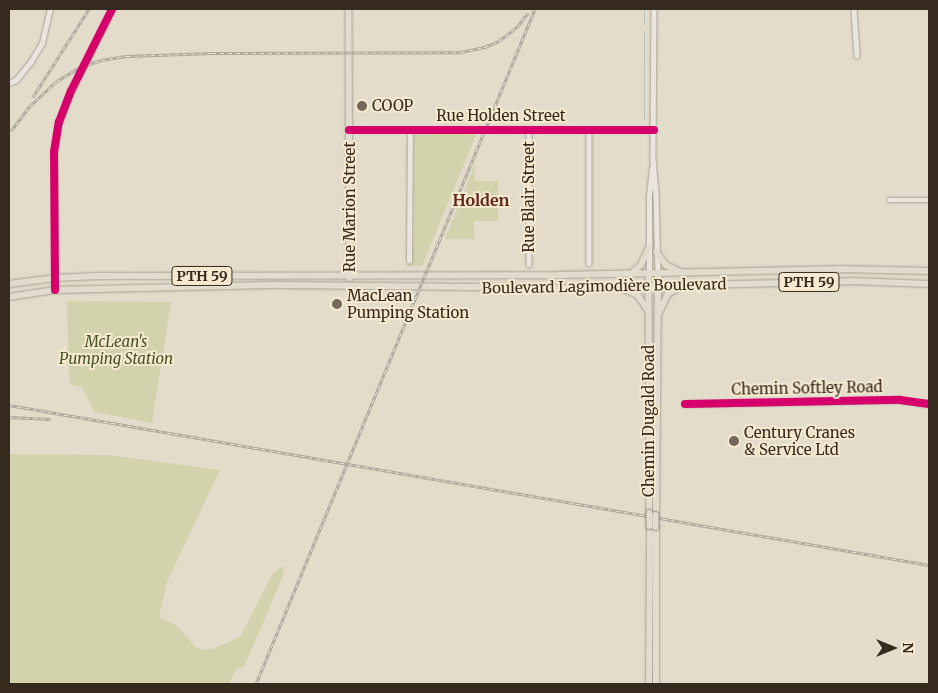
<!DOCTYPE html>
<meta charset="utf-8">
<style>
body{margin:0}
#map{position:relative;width:938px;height:693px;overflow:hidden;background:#e3dccb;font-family:Merriweather,serif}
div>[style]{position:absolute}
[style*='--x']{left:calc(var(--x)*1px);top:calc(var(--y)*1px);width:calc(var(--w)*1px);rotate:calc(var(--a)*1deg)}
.green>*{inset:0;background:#d2d3ad}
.stream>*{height:1px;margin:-0.5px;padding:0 0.5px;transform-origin:0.5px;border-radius:0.5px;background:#b6c8bd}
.roads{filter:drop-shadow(0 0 1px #a8a195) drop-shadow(0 0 1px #a8a195)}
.minor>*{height:4.5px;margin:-2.25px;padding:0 2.25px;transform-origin:2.25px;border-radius:2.25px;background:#ebe6dd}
.major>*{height:5.5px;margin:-2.75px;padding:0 2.75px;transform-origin:2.75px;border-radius:2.75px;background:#e2dcce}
.rail>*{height:3px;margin-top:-1.5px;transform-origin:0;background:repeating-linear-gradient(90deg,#f5ead0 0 4px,#aaa69d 0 8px);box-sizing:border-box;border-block:1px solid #aaa69d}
.bridges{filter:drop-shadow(0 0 1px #8d867b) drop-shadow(0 0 1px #8d867b)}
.major-bridge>*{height:5.5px;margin:-2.75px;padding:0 2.75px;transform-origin:2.75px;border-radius:2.75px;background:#e2dcce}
.cycleway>*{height:8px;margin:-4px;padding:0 4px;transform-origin:4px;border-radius:4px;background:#d6006c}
.dots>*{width:14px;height:14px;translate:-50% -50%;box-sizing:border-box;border:2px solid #f5ead0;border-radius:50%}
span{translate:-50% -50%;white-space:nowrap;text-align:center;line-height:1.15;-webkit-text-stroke:4px #f5ead0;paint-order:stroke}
.shield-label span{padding:1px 4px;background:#f5ead0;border:1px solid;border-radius:4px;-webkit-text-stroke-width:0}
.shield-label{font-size:14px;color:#36291d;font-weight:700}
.poi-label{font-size:15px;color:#36291d}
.left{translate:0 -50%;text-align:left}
.street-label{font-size:15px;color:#36291d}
.park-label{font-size:15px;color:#475224;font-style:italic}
.neighbourhood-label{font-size:16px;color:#622a1d;font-weight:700}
.frame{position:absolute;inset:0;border:10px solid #36291d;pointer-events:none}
.north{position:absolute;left:868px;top:623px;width:50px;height:50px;-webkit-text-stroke:4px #f5ead0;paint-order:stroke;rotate:90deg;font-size:14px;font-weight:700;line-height:20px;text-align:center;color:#36291d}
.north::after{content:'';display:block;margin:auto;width:18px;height:22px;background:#36291d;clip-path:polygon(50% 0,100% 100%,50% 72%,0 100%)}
</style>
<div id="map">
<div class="green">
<i style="clip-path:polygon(414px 133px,477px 133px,422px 266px,407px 266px,407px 242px,414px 242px)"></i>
<i style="clip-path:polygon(475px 164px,475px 181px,498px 181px,498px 221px,474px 221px,474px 239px,445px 239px)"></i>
<i style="clip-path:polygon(67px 301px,171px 302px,152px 423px,94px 412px,82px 387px,72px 385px,69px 381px)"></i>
<i style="clip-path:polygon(9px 454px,109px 455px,220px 470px,167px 582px,159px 617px,179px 627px,195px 647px,204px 650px,215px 648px,240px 637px,273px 573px,283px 566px,284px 568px,283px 576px,244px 667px,236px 669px,229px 684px,9px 684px)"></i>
</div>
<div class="stream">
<i style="--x:644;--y:24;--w:15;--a:-90"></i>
<i style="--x:644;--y:31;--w:87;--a:90"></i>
</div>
<div class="roads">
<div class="minor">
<i style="--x:654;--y:9;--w:150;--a:90.4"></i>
<i style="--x:653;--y:159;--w:36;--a:85"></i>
<i style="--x:656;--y:195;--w:78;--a:88.5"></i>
<i style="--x:854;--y:9;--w:47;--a:86.3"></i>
<i style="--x:9;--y:83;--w:8;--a:-23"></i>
<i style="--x:16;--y:80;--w:22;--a:-51"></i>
<i style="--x:30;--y:63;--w:23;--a:-59"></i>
<i style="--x:42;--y:43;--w:35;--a:-77"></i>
<i style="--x:349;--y:130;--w:305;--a:0"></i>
<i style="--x:529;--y:130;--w:134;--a:90"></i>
<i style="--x:589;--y:130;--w:133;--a:90"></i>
<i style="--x:889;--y:200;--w:40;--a:0"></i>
<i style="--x:409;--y:261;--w:130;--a:-89.6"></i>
<i style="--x:649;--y:274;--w:78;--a:-90"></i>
<i style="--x:649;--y:196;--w:28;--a:-84"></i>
<i style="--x:55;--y:290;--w:138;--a:-90.4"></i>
<i style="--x:54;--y:152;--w:30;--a:-81"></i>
<i style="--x:59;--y:122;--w:33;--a:-69"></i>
<i style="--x:71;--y:91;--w:92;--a:-63.4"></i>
<i style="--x:685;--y:404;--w:215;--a:-1.1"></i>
<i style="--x:900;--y:400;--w:29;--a:8"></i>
</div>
<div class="major">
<i style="--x:349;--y:9;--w:269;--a:89.8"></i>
<i style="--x:657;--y:252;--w:16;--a:55"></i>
<i style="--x:666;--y:265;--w:17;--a:25"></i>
<i style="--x:631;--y:274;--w:13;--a:-42"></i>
<i style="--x:641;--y:265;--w:19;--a:-65"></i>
<i style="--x:649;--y:274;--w:239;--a:89.8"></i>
<i style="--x:9;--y:284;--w:46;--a:-7.4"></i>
<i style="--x:55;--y:278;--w:42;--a:-2.7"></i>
<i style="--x:97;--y:276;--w:463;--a:-0.1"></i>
<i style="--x:560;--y:275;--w:277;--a:-1.2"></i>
<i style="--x:837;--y:269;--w:92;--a:1.2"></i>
<i style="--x:622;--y:288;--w:17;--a:24"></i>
<i style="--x:638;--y:295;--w:18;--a:56"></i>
<i style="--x:9;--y:297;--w:47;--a:-8.7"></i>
<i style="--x:55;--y:290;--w:227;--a:-1.3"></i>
<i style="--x:282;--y:285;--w:292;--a:0.6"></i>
<i style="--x:574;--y:288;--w:278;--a:-1.4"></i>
<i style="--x:852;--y:281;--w:77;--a:2.2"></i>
<i style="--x:659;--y:313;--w:21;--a:-65"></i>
<i style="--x:668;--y:294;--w:14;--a:-30"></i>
<i style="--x:656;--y:515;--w:242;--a:-89.5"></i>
<i style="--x:649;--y:684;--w:158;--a:-89.6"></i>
<i style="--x:656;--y:684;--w:157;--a:-90"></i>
</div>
</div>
<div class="rail">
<i style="--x:33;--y:97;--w:104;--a:-57.5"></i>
<i style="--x:11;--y:131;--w:31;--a:-53"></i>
<i style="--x:30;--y:106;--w:37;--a:-43"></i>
<i style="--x:57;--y:81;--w:27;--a:-31"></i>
<i style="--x:80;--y:67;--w:22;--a:-18"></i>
<i style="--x:101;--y:60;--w:26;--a:-9"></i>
<i style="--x:127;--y:56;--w:85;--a:-2"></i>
<i style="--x:212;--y:53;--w:249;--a:-0.2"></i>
<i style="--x:461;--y:52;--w:25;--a:-12"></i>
<i style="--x:485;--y:47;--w:15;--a:-23"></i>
<i style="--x:499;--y:41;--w:23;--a:-38"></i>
<i style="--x:517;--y:27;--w:18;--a:-52"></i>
<i style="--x:9;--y:405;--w:934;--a:9.87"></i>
<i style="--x:9;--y:417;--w:42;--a:2.7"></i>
<i style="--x:256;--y:684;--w:730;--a:-67.54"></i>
</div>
<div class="bridges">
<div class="major-bridge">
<i style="--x:650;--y:513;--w:13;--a:90"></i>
<i style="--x:656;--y:515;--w:12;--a:90"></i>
</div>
</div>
<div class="cycleway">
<i style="--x:349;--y:130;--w:305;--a:0"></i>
<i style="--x:55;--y:290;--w:138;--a:-90.4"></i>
<i style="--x:54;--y:152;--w:30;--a:-81"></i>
<i style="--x:59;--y:122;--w:33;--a:-69"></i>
<i style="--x:71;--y:91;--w:92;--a:-63.4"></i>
<i style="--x:685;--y:404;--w:215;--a:-1.1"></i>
<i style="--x:900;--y:400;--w:29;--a:8"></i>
</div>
<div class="dots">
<i style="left:362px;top:106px;background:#73685a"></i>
<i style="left:337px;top:304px;background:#73685a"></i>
<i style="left:734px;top:441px;background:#73685a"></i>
</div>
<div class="shield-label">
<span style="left:202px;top:276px">PTH 59</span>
<span style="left:809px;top:282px">PTH 59</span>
</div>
<div class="poi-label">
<span class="left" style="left:372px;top:106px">COOP</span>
<span class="left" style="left:347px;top:304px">MacLean<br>Pumping Station</span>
<span class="left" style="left:744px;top:441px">Century Cranes<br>&amp; Service Ltd</span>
</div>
<div class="street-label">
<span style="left:501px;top:116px">Rue Holden Street</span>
<span style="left:529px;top:197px;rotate:-90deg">Rue Blair Street</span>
<span style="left:350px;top:207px;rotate:-90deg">Rue Marion Street</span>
<span style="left:604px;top:286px;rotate:-1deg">Boulevard Lagimodière Boulevard</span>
<span style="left:807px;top:388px;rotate:-1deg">Chemin Softley Road</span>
<span style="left:649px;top:421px;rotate:-90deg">Chemin Dugald Road</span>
</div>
<div class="park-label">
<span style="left:116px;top:350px">McLean's<br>Pumping Station</span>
</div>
<div class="neighbourhood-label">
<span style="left:481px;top:200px">Holden</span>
</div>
<div class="frame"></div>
<div class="north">N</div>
</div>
